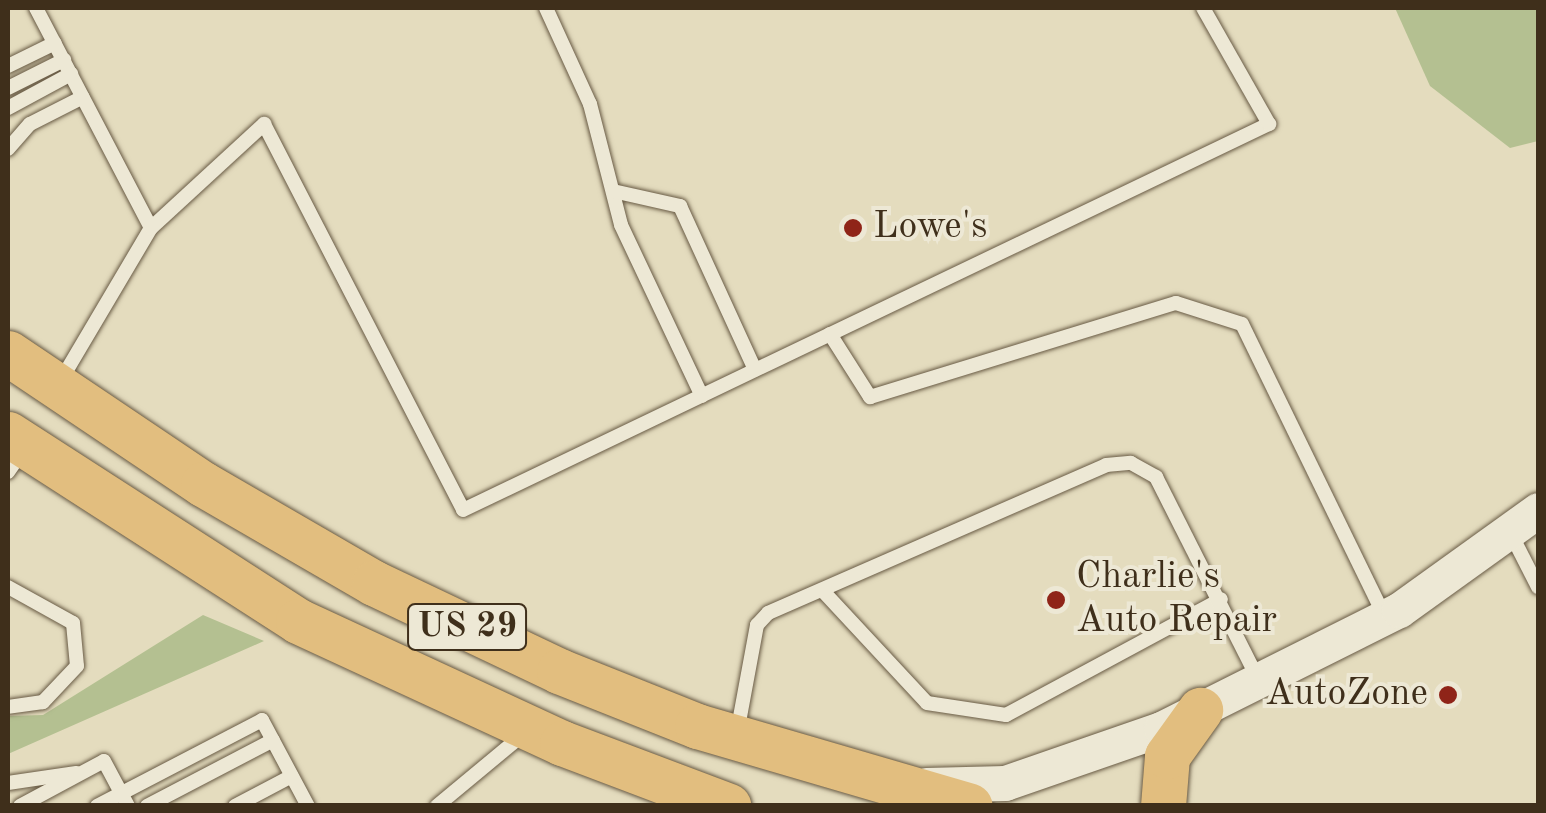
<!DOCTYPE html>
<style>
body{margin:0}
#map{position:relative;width:1546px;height:813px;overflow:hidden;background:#e4dcbe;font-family:"Old Standard TT",serif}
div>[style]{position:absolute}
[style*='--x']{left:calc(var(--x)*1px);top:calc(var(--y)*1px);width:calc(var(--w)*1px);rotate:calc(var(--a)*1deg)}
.green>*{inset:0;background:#b4c091}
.roads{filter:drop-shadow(0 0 2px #685a44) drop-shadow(0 0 2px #685a44)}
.service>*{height:14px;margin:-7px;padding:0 7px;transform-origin:7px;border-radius:7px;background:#ede8d5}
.tertiary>*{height:35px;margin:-17.5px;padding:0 17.5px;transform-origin:17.5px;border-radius:17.5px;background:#ede8d5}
.trunk>*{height:45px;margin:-22.5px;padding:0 22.5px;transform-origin:22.5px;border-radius:22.5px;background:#e2be7f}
.dots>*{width:28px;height:28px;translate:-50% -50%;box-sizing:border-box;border:5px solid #ede8d5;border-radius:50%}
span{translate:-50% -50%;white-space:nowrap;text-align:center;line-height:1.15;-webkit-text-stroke:8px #ede8d5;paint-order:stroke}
.shield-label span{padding:2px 8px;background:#ede8d5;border:2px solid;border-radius:8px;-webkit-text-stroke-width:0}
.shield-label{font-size:35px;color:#3f2f1b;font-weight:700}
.poi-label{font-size:38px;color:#3f2f1b}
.left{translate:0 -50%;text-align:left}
.right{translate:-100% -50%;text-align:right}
.frame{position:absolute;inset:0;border:10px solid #3f2f1b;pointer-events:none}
</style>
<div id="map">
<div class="green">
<i style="clip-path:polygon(1395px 8px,1538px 8px,1538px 141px,1510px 148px,1430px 86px)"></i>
<i style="clip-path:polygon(203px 615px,264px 641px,8px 754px,8px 716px,43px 715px)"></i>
</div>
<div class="roads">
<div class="service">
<i style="--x:36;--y:8;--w:248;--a:62.4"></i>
<i style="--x:546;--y:8;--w:106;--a:65.4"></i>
<i style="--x:590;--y:104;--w:125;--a:75.6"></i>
<i style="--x:621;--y:225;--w:189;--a:64.7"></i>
<i style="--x:8;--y:66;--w:52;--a:-26.1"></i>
<i style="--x:8;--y:88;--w:63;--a:-26.6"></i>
<i style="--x:8;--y:108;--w:72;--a:-28.4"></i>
<i style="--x:8;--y:149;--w:33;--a:-49"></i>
<i style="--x:30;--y:124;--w:59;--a:-27"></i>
<i style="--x:613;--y:191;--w:69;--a:12.6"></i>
<i style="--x:680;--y:206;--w:180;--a:65.4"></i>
<i style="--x:830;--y:334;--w:75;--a:57.6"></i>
<i style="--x:870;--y:397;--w:320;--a:-17.1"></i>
<i style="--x:1176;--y:303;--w:69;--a:17.7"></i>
<i style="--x:1242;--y:324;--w:326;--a:64"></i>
<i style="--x:61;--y:380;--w:177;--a:-59.4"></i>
<i style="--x:151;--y:228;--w:154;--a:-42.6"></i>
<i style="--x:264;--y:124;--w:434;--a:62.7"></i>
<i style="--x:463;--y:510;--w:894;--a:-25.59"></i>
<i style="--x:1269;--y:124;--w:133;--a:-119.6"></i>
<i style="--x:8;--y:472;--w:24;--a:-55"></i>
<i style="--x:1510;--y:532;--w:62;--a:63"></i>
<i style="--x:8;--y:587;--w:74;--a:29"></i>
<i style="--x:73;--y:623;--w:43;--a:84.7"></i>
<i style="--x:77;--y:666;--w:50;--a:133.4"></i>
<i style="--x:43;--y:702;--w:35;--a:172"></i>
<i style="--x:822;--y:590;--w:154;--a:47.1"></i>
<i style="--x:927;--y:703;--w:80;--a:8.6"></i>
<i style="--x:1006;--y:715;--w:244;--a:-28.3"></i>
<i style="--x:737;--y:733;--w:110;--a:-79.5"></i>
<i style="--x:757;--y:625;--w:16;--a:-47"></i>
<i style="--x:768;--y:613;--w:369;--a:-23.6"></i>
<i style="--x:1106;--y:465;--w:25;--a:-5"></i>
<i style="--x:1131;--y:463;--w:29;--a:29"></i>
<i style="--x:1156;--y:477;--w:229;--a:63.2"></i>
<i style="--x:8;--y:783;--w:69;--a:-8.4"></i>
<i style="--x:20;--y:806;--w:95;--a:-28.2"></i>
<i style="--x:104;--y:761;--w:51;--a:61.9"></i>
<i style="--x:97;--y:806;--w:186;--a:-27.5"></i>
<i style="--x:262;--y:720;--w:98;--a:61.9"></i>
<i style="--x:147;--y:806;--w:142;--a:-27.6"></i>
<i style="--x:235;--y:806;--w:64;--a:-27.8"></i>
<i style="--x:437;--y:806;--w:114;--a:-39.7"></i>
</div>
<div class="tertiary">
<i style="--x:926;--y:785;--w:79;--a:-1.5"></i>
<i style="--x:1005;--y:783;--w:165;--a:-19.1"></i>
<i style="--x:1161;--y:729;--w:266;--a:-26.6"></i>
<i style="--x:1399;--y:610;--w:171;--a:-35.7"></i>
</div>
<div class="trunk">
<i style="--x:8;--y:353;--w:235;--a:33.9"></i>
<i style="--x:203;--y:484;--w:198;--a:30.1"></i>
<i style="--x:374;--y:583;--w:205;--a:25.4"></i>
<i style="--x:559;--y:671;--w:149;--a:21.7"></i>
<i style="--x:697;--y:726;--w:284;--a:16.3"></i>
<i style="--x:8;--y:434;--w:345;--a:32.8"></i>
<i style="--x:298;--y:621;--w:291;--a:24.8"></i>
<i style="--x:562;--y:743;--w:178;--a:20.7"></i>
<i style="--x:1163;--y:806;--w:50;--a:-85.4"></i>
<i style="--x:1167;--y:756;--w:57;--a:-54.3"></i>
</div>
</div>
<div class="dots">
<i style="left:853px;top:228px;background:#8f2418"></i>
<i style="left:1056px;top:600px;background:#8f2418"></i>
<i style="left:1448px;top:695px;background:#8f2418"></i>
</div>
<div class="shield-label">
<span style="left:467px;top:627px">US 29</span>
</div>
<div class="poi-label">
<span class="left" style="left:873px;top:228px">Lowe's</span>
<span class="left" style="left:1076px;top:600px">Charlie's<br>Auto Repair</span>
<span class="right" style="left:1428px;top:695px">AutoZone</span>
</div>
<div class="frame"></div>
</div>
